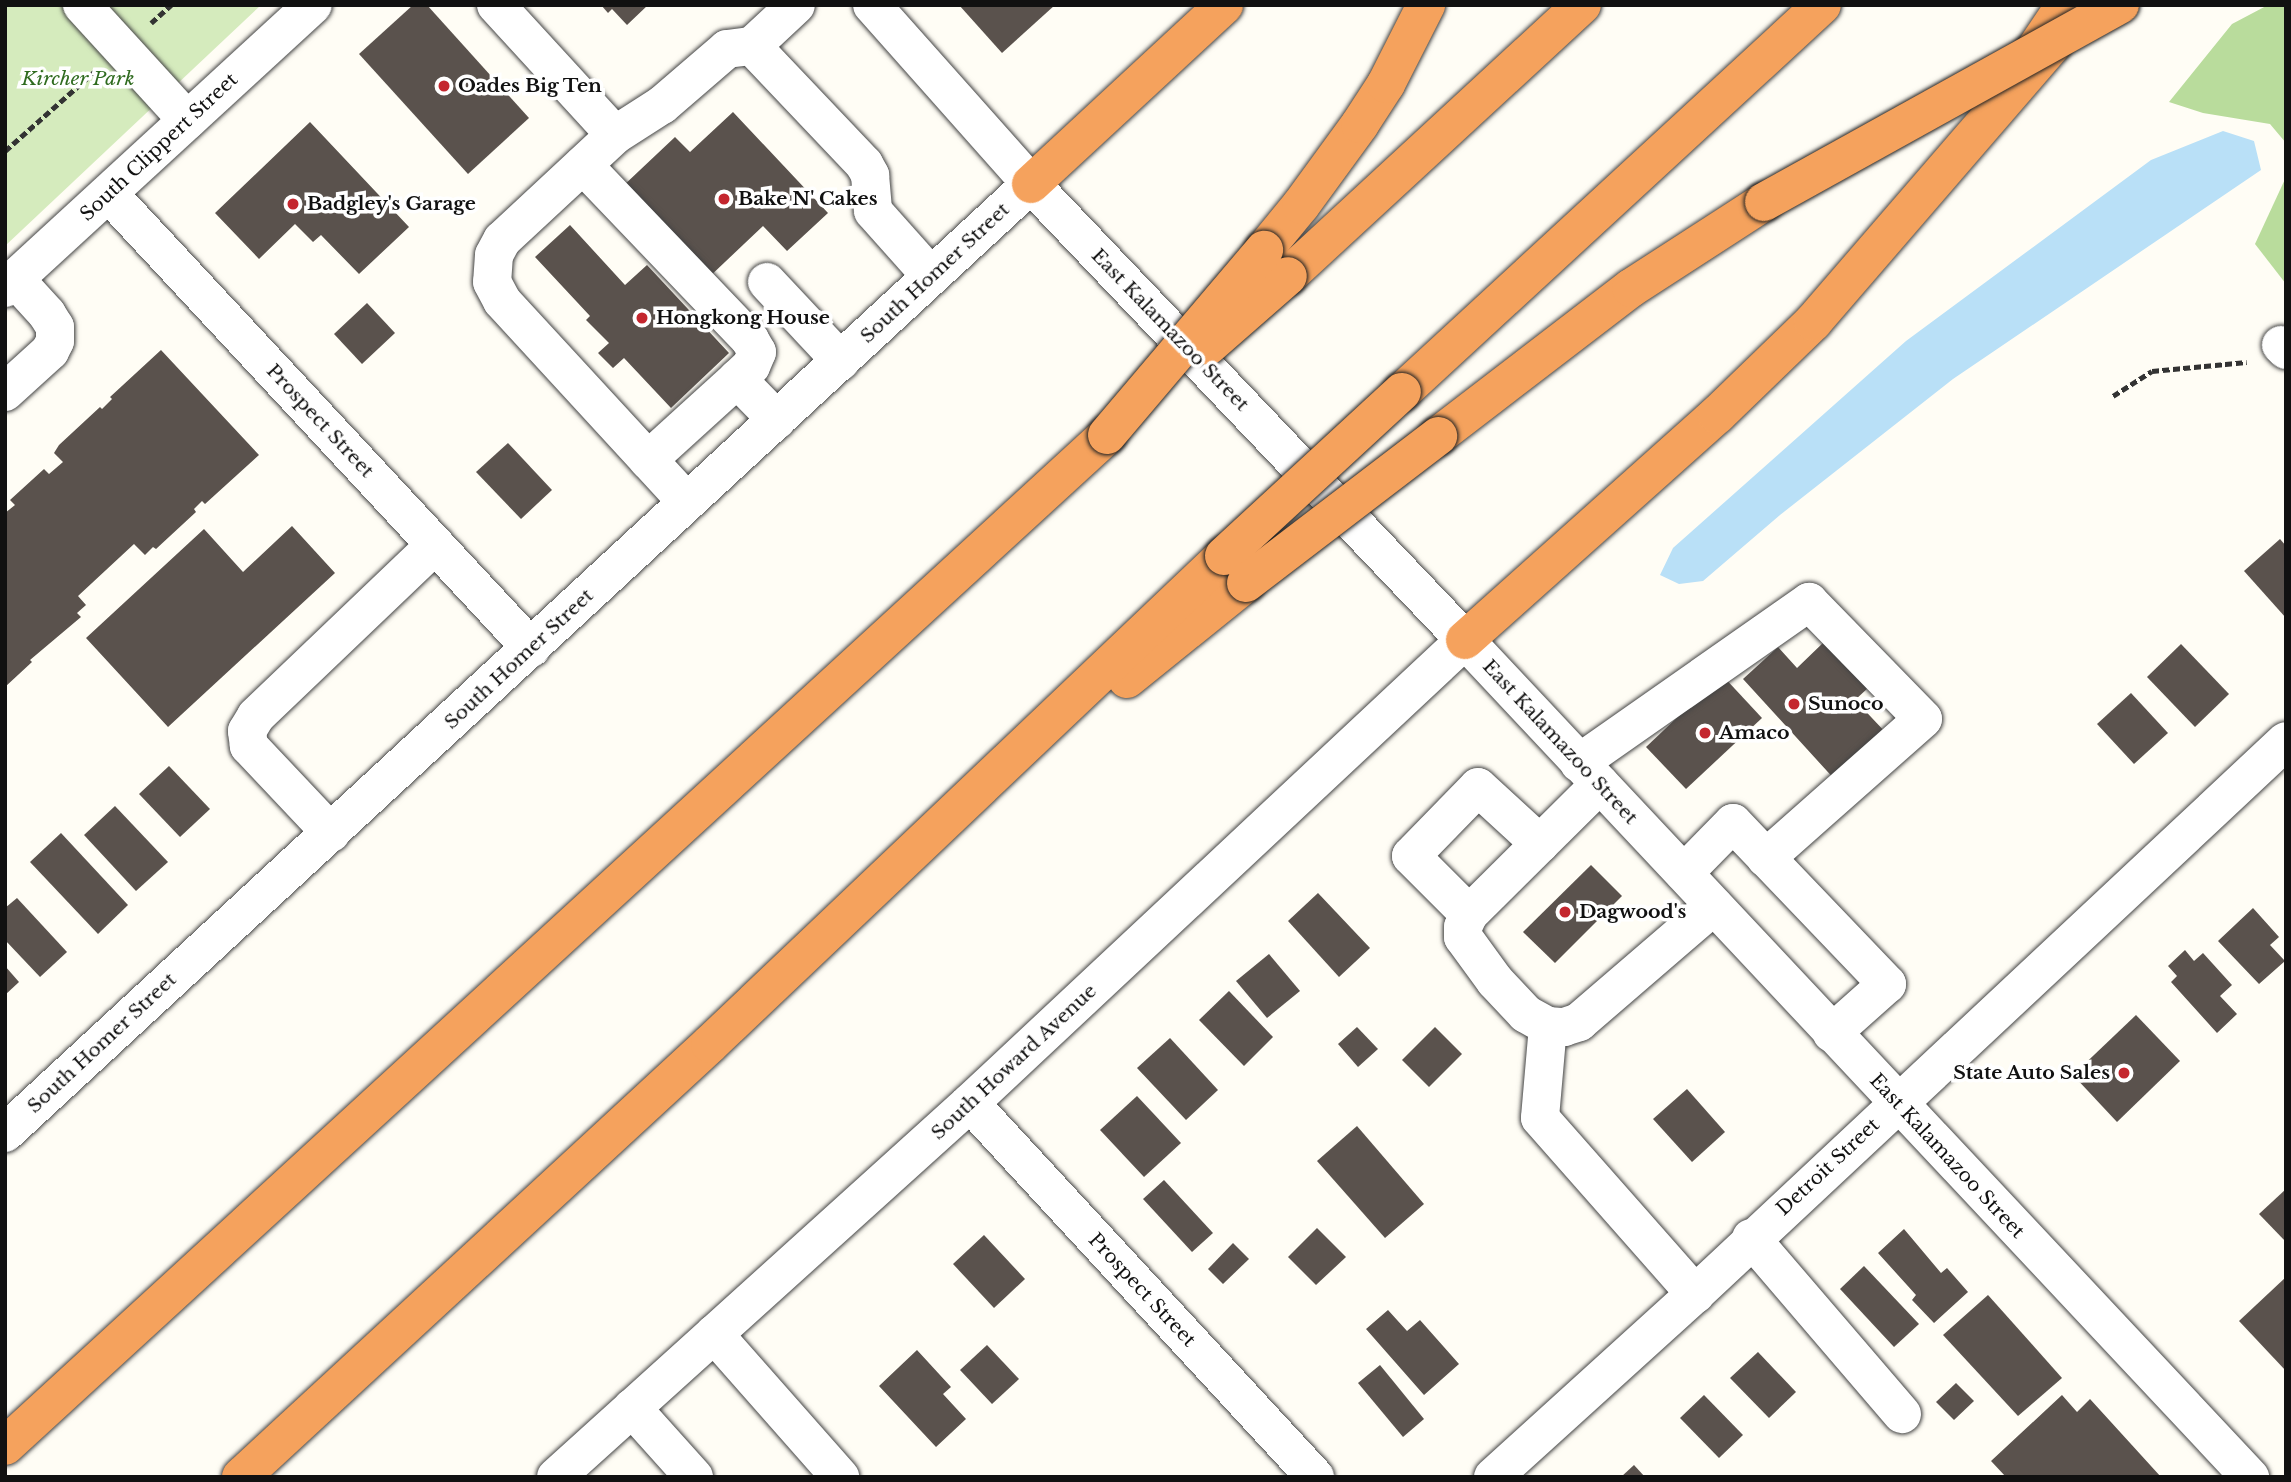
<!DOCTYPE html>
<style>
body{margin:0}
#map{position:relative;width:2291px;height:1482px;overflow:hidden;background:#fffdf5;font-family:"Libre Baskerville",serif}
div>[style]{position:absolute}
[style*='--x']{left:calc(var(--x)*1px);top:calc(var(--y)*1px);width:calc(var(--w)*1px);rotate:calc(var(--a)*1deg)}
.green>*{inset:0;background:#d5ebbd}
.forest>*{inset:0;background:#b9dc9c}
.water>*{inset:0;background:#b9e0f7}
.building>*{inset:0;background:#5a524d}
.path>*{height:4.5px;margin-top:-2.25px;transform-origin:0;background:repeating-linear-gradient(90deg,#333 0 7px,transparent 0 10.5px)}
.roads{filter:drop-shadow(0 0 2px #444) drop-shadow(0 0 2px #444)}
.minor>*{height:38px;margin:-19px;padding:0 19px;transform-origin:19px;border-radius:19px;background:#fff}
.highway>*{height:38px;margin:-19px;padding:0 19px;transform-origin:19px;border-radius:19px;background:#f5a25d}
.bridges{filter:drop-shadow(0 0 2px #222) drop-shadow(0 0 2px #222)}
.highway-bridge>*{height:38px;margin:-19px;padding:0 19px;transform-origin:19px;border-radius:19px;background:#f5a25d}
.dots>*{width:19px;height:19px;translate:-50% -50%;box-sizing:border-box;border:4px solid #fff;border-radius:50%}
span{translate:-50% -50%;white-space:nowrap;text-align:center;line-height:1.15;-webkit-text-stroke:7px #fff;paint-order:stroke}
.park-label{font-size:19px;color:#2f6b1f;font-style:italic}
.poi-label{font-size:19px;color:#111;font-weight:700}
.left{translate:0 -50%;text-align:left}
.right{translate:-100% -50%;text-align:right}
.street-label{font-size:19px;color:#111}
.frame{position:absolute;inset:0;border:7px solid #111;pointer-events:none}
</style>
<div id="map">
<div class="green">
<i style="clip-path:polygon(5px 5px,261px 5px,5px 246px)"></i>
</div>
<div class="forest">
<i style="clip-path:polygon(2268px 5px,2286px 5px,2286px 143px,2270px 124px,2203px 113px,2169px 102px,2232px 24px)"></i>
<i style="clip-path:polygon(2286px 177px,2286px 284px,2255px 244px)"></i>
</div>
<div class="water">
<i style="clip-path:polygon(2223px 131px,2254px 141px,2261px 170px,1953px 379px,1780px 515px,1703px 581px,1679px 584px,1660px 575px,1673px 548px,1906px 341px,2151px 160px)"></i>
</div>
<div class="building">
<i style="clip-path:polygon(413px 5px,427px 5px,529px 118px,468px 174px,359px 54px)"></i>
<i style="clip-path:polygon(601px 5px,648px 5px,627px 25px,612px 9px,608px 13px)"></i>
<i style="clip-path:polygon(959px 5px,1055px 5px,1002px 53px)"></i>
<i style="clip-path:polygon(733px 112px,828px 213px,787px 251px,763px 226px,706px 280px,622px 187px,675px 137px,690px 152px)"></i>
<i style="clip-path:polygon(310px 122px,409px 227px,359px 274px,321px 235px,313px 242px,295px 224px,259px 259px,215px 213px)"></i>
<i style="clip-path:polygon(570px 225px,625px 285px,647px 265px,729px 353px,671px 408px,624px 358px,613px 368px,598px 353px,609px 343px,586px 320px,590px 316px,535px 257px)"></i>
<i style="clip-path:polygon(367px 303px,395px 333px,362px 364px,334px 334px)"></i>
<i style="clip-path:polygon(161px 350px,259px 455px,205px 504px,202px 501px,194px 509px,196px 512px,156px 549px,153px 547px,145px 555px,134px 544px,78px 596px,86px 605px,77px 613px,81px 617px,30px 660px,32px 662px,5px 687px,5px 513px,15px 505px,10px 500px,44px 469px,49px 474px,63px 462px,54px 453px,59px 445px,100px 407px,102px 409px,112px 399px,110px 397px)"></i>
<i style="clip-path:polygon(508px 443px,552px 490px,521px 519px,476px 472px)"></i>
<i style="clip-path:polygon(292px 526px,335px 573px,168px 727px,86px 638px,204px 529px,243px 572px)"></i>
<i style="clip-path:polygon(2280px 539px,2286px 546px,2286px 618px,2244px 571px)"></i>
<i style="clip-path:polygon(1825px 641px,1868px 688px,1855px 700px,1888px 735px,1837px 782px,1743px 679px,1778px 647px,1797px 668px)"></i>
<i style="clip-path:polygon(2181px 644px,2229px 694px,2195px 727px,2147px 677px)"></i>
<i style="clip-path:polygon(1722px 675px,1762px 718px,1686px 789px,1646px 747px)"></i>
<i style="clip-path:polygon(2131px 693px,2168px 733px,2134px 764px,2097px 724px)"></i>
<i style="clip-path:polygon(169px 766px,210px 809px,180px 837px,139px 794px)"></i>
<i style="clip-path:polygon(115px 806px,168px 862px,136px 891px,84px 835px)"></i>
<i style="clip-path:polygon(61px 833px,128px 905px,98px 934px,30px 862px)"></i>
<i style="clip-path:polygon(1591px 865px,1622px 896px,1555px 963px,1523px 932px)"></i>
<i style="clip-path:polygon(1318px 893px,1370px 948px,1339px 977px,1288px 921px)"></i>
<i style="clip-path:polygon(17px 898px,67px 952px,40px 977px,5px 940px,5px 908px)"></i>
<i style="clip-path:polygon(2253px 908px,2279px 937px,2270px 945px,2285px 961px,2259px 984px,2218px 941px)"></i>
<i style="clip-path:polygon(2185px 950px,2194px 961px,2203px 953px,2232px 985px,2220px 996px,2237px 1014px,2217px 1033px,2171px 982px,2177px 976px,2168px 966px)"></i>
<i style="clip-path:polygon(1269px 954px,1300px 991px,1267px 1018px,1236px 981px)"></i>
<i style="clip-path:polygon(5px 966px,19px 982px,5px 995px)"></i>
<i style="clip-path:polygon(1229px 991px,1273px 1037px,1244px 1066px,1199px 1020px)"></i>
<i style="clip-path:polygon(2136px 1015px,2180px 1061px,2117px 1122px,2073px 1075px)"></i>
<i style="clip-path:polygon(1357px 1027px,1378px 1049px,1358px 1067px,1338px 1044px)"></i>
<i style="clip-path:polygon(1435px 1027px,1462px 1054px,1429px 1087px,1402px 1060px)"></i>
<i style="clip-path:polygon(1170px 1038px,1218px 1090px,1186px 1120px,1137px 1068px)"></i>
<i style="clip-path:polygon(1687px 1089px,1725px 1132px,1692px 1162px,1653px 1119px)"></i>
<i style="clip-path:polygon(1137px 1096px,1181px 1143px,1144px 1177px,1100px 1130px)"></i>
<i style="clip-path:polygon(1357px 1126px,1424px 1204px,1385px 1238px,1317px 1161px)"></i>
<i style="clip-path:polygon(1164px 1180px,1213px 1233px,1192px 1252px,1143px 1199px)"></i>
<i style="clip-path:polygon(2286px 1189px,2286px 1242px,2259px 1214px)"></i>
<i style="clip-path:polygon(1317px 1228px,1346px 1257px,1316px 1285px,1288px 1257px)"></i>
<i style="clip-path:polygon(1904px 1229px,1941px 1273px,1947px 1268px,1968px 1292px,1934px 1323px,1912px 1300px,1916px 1295px,1878px 1253px)"></i>
<i style="clip-path:polygon(984px 1235px,1025px 1279px,994px 1308px,953px 1264px)"></i>
<i style="clip-path:polygon(1233px 1243px,1249px 1259px,1223px 1284px,1208px 1269px)"></i>
<i style="clip-path:polygon(1864px 1266px,1919px 1324px,1894px 1347px,1840px 1289px)"></i>
<i style="clip-path:polygon(2286px 1277px,2286px 1371px,2239px 1321px)"></i>
<i style="clip-path:polygon(1988px 1295px,2062px 1378px,2018px 1416px,1943px 1335px)"></i>
<i style="clip-path:polygon(1388px 1310px,1407px 1331px,1420px 1320px,1459px 1364px,1424px 1395px,1366px 1329px)"></i>
<i style="clip-path:polygon(987px 1345px,1019px 1379px,992px 1404px,960px 1370px)"></i>
<i style="clip-path:polygon(917px 1350px,951px 1387px,943px 1394px,966px 1419px,936px 1447px,879px 1386px)"></i>
<i style="clip-path:polygon(1758px 1352px,1796px 1392px,1769px 1418px,1730px 1378px)"></i>
<i style="clip-path:polygon(1380px 1365px,1424px 1419px,1403px 1437px,1358px 1383px)"></i>
<i style="clip-path:polygon(1956px 1383px,1974px 1401px,1954px 1420px,1936px 1402px)"></i>
<i style="clip-path:polygon(1704px 1395px,1743px 1435px,1719px 1458px,1680px 1418px)"></i>
<i style="clip-path:polygon(2062px 1395px,2077px 1412px,2090px 1399px,2161px 1477px,2006px 1477px,1991px 1461px)"></i>
<i style="clip-path:polygon(1634px 1465px,1645px 1477px,1621px 1477px)"></i>
</div>
<div class="path">
<i style="--x:151;--y:23;--w:27;--a:-42"></i>
<i style="--x:5;--y:151;--w:119;--a:-41.6"></i>
<i style="--x:2113;--y:396;--w:46;--a:-32.7"></i>
<i style="--x:2152;--y:371;--w:95;--a:-5.4"></i>
</div>
<div class="roads">
<div class="minor">
<i style="--x:82;--y:5;--w:156;--a:47.6"></i>
<i style="--x:496;--y:5;--w:176;--a:47.5"></i>
<i style="--x:615;--y:135;--w:56;--a:-32.6"></i>
<i style="--x:662;--y:105;--w:86;--a:-40.7"></i>
<i style="--x:727;--y:49;--w:25;--a:-7"></i>
<i style="--x:752;--y:46;--w:60;--a:-43"></i>
<i style="--x:872;--y:5;--w:239;--a:48.4"></i>
<i style="--x:1031;--y:184;--w:630;--a:46.42"></i>
<i style="--x:1465;--y:640;--w:1148;--a:46.84"></i>
<i style="--x:752;--y:46;--w:163;--a:46.5"></i>
<i style="--x:864;--y:164;--w:13;--a:61"></i>
<i style="--x:870;--y:175;--w:36;--a:85"></i>
<i style="--x:873;--y:211;--w:87;--a:48.3"></i>
<i style="--x:615;--y:135;--w:154;--a:137.1"></i>
<i style="--x:502;--y:240;--w:17;--a:118"></i>
<i style="--x:494;--y:255;--w:27;--a:94"></i>
<i style="--x:492;--y:282;--w:21;--a:62"></i>
<i style="--x:502;--y:301;--w:273;--a:47.4"></i>
<i style="--x:583;--y:165;--w:242;--a:46.3"></i>
<i style="--x:750;--y:340;--w:14;--a:60"></i>
<i style="--x:757;--y:352;--w:15;--a:113"></i>
<i style="--x:751;--y:366;--w:19;--a:137"></i>
<i style="--x:737;--y:379;--w:57;--a:45.7"></i>
<i style="--x:109;--y:194;--w:620;--a:47.09"></i>
<i style="--x:767;--y:282;--w:108;--a:46.9"></i>
<i style="--x:5;--y:288;--w:418;--a:-42.6"></i>
<i style="--x:2281;--y:345;--w:7;--a:45"></i>
<i style="--x:5;--y:392;--w:61;--a:-42.3"></i>
<i style="--x:50;--y:351;--w:11;--a:-63"></i>
<i style="--x:55;--y:341;--w:14;--a:-90"></i>
<i style="--x:55;--y:327;--w:15;--a:-122"></i>
<i style="--x:47;--y:314;--w:47;--a:-132.4"></i>
<i style="--x:648;--y:460;--w:120;--a:-42.3"></i>
<i style="--x:1579;--y:763;--w:281;--a:-35"></i>
<i style="--x:1809;--y:602;--w:163;--a:45.7"></i>
<i style="--x:1923;--y:719;--w:210;--a:138.5"></i>
<i style="--x:1600;--y:784;--w:185;--a:135.2"></i>
<i style="--x:1469;--y:914;--w:14;--a:115"></i>
<i style="--x:1463;--y:927;--w:10;--a:90"></i>
<i style="--x:1463;--y:937;--w:54;--a:54"></i>
<i style="--x:1495;--y:981;--w:45;--a:46.8"></i>
<i style="--x:1526;--y:1014;--w:25;--a:29"></i>
<i style="--x:1548;--y:1026;--w:16;--a:4"></i>
<i style="--x:1564;--y:1027;--w:16;--a:-18"></i>
<i style="--x:1579;--y:1022;--w:178;--a:-40.7"></i>
<i style="--x:331;--y:833;--w:120;--a:-133.3"></i>
<i style="--x:249;--y:746;--w:15;--a:-98"></i>
<i style="--x:247;--y:731;--w:17;--a:-59"></i>
<i style="--x:256;--y:716;--w:248;--a:-43.7"></i>
<i style="--x:1684;--y:873;--w:70;--a:-45.6"></i>
<i style="--x:1733;--y:823;--w:223;--a:46.3"></i>
<i style="--x:1887;--y:984;--w:74;--a:138.3"></i>
<i style="--x:1469;--y:914;--w:82;--a:-135"></i>
<i style="--x:1411;--y:856;--w:96;--a:-45.8"></i>
<i style="--x:1478;--y:787;--w:84;--a:42.6"></i>
<i style="--x:1548;--y:1026;--w:92;--a:95"></i>
<i style="--x:1540;--y:1118;--w:235;--a:48.6"></i>
<i style="--x:970;--y:1103;--w:509;--a:47.31"></i>
<i style="--x:5;--y:1133;--w:1398;--a:-42.77"></i>
<i style="--x:1751;--y:1238;--w:232;--a:49.4"></i>
<i style="--x:714;--y:1334;--w:191;--a:48.6"></i>
<i style="--x:632;--y:1408;--w:93;--a:48.1"></i>
<i style="--x:556;--y:1477;--w:558;--a:-42.09"></i>
<i style="--x:970;--y:1103;--w:678;--a:-43.09"></i>
<i style="--x:1493;--y:1477;--w:273;--a:-42.2"></i>
<i style="--x:1695;--y:1294;--w:809;--a:-43.1"></i>
</div>
<div class="highway">
<i style="--x:2028;--y:60;--w:66;--a:-56.1"></i>
<i style="--x:1031;--y:184;--w:263;--a:-42.8"></i>
<i style="--x:1264;--y:250;--w:58;--a:-50.6"></i>
<i style="--x:1301;--y:205;--w:100;--a:-53.9"></i>
<i style="--x:1360;--y:124;--w:48;--a:-57"></i>
<i style="--x:1386;--y:84;--w:89;--a:-63.1"></i>
<i style="--x:1288;--y:276;--w:400;--a:-42.7"></i>
<i style="--x:1402;--y:392;--w:571;--a:-42.66"></i>
<i style="--x:1438;--y:436;--w:243;--a:-37.5"></i>
<i style="--x:1631;--y:288;--w:158;--a:-32.9"></i>
<i style="--x:1465;--y:640;--w:338;--a:-41.8"></i>
<i style="--x:1717;--y:415;--w:134;--a:-44.1"></i>
<i style="--x:1813;--y:322;--w:366;--a:-49.2"></i>
<i style="--x:1127;--y:679;--w:153;--a:-38.9"></i>
<i style="--x:5;--y:1446;--w:1496;--a:-42.53"></i>
<i style="--x:241;--y:1477;--w:638;--a:-42.71"></i>
<i style="--x:710;--y:1044;--w:709;--a:-43.51"></i>
</div>
</div>
<div class="bridges">
<div class="highway-bridge">
<i style="--x:1764;--y:202;--w:407;--a:-29"></i>
<i style="--x:1208;--y:346;--w:106;--a:-41.2"></i>
<i style="--x:1107;--y:435;--w:243;--a:-49.7"></i>
<i style="--x:1224;--y:556;--w:242;--a:-42.7"></i>
<i style="--x:1246;--y:583;--w:242;--a:-37.4"></i>
</div>
</div>
<div class="dots">
<i style="left:444px;top:86px;background:#c4262e"></i>
<i style="left:724px;top:199px;background:#c4262e"></i>
<i style="left:293px;top:204px;background:#c4262e"></i>
<i style="left:642px;top:318px;background:#c4262e"></i>
<i style="left:1794px;top:704px;background:#c4262e"></i>
<i style="left:1705px;top:733px;background:#c4262e"></i>
<i style="left:1565px;top:912px;background:#c4262e"></i>
<i style="left:2124px;top:1073px;background:#c4262e"></i>
</div>
<div class="park-label">
<span style="left:78px;top:79px">Kircher Park</span>
</div>
<div class="poi-label">
<span class="left" style="left:458px;top:86px">Oades Big Ten</span>
<span class="left" style="left:738px;top:199px">Bake N' Cakes</span>
<span class="left" style="left:307px;top:204px">Badgley's Garage</span>
<span class="left" style="left:656px;top:318px">Hongkong House</span>
<span class="left" style="left:1808px;top:704px">Sunoco</span>
<span class="left" style="left:1719px;top:733px">Amaco</span>
<span class="left" style="left:1579px;top:912px">Dagwood's</span>
<span class="right" style="left:2110px;top:1073px">State Auto Sales</span>
</div>
<div class="street-label">
<span style="left:159px;top:147px;rotate:-43deg">South Clippert Street</span>
<span style="left:935px;top:273px;rotate:-43deg">South Homer Street</span>
<span style="left:1170px;top:330px;rotate:46deg">East Kalamazoo Street</span>
<span style="left:320px;top:421px;rotate:47deg">Prospect Street</span>
<span style="left:519px;top:659px;rotate:-43deg">South Homer Street</span>
<span style="left:1560px;top:742px;rotate:47deg">East Kalamazoo Street</span>
<span style="left:102px;top:1043px;rotate:-43deg">South Homer Street</span>
<span style="left:1014px;top:1062px;rotate:-43deg">South Howard Avenue</span>
<span style="left:1947px;top:1156px;rotate:47deg">East Kalamazoo Street</span>
<span style="left:1828px;top:1167px;rotate:-43deg">Detroit Street</span>
<span style="left:1142px;top:1290px;rotate:47deg">Prospect Street</span>
</div>
<div class="frame"></div>
</div>
